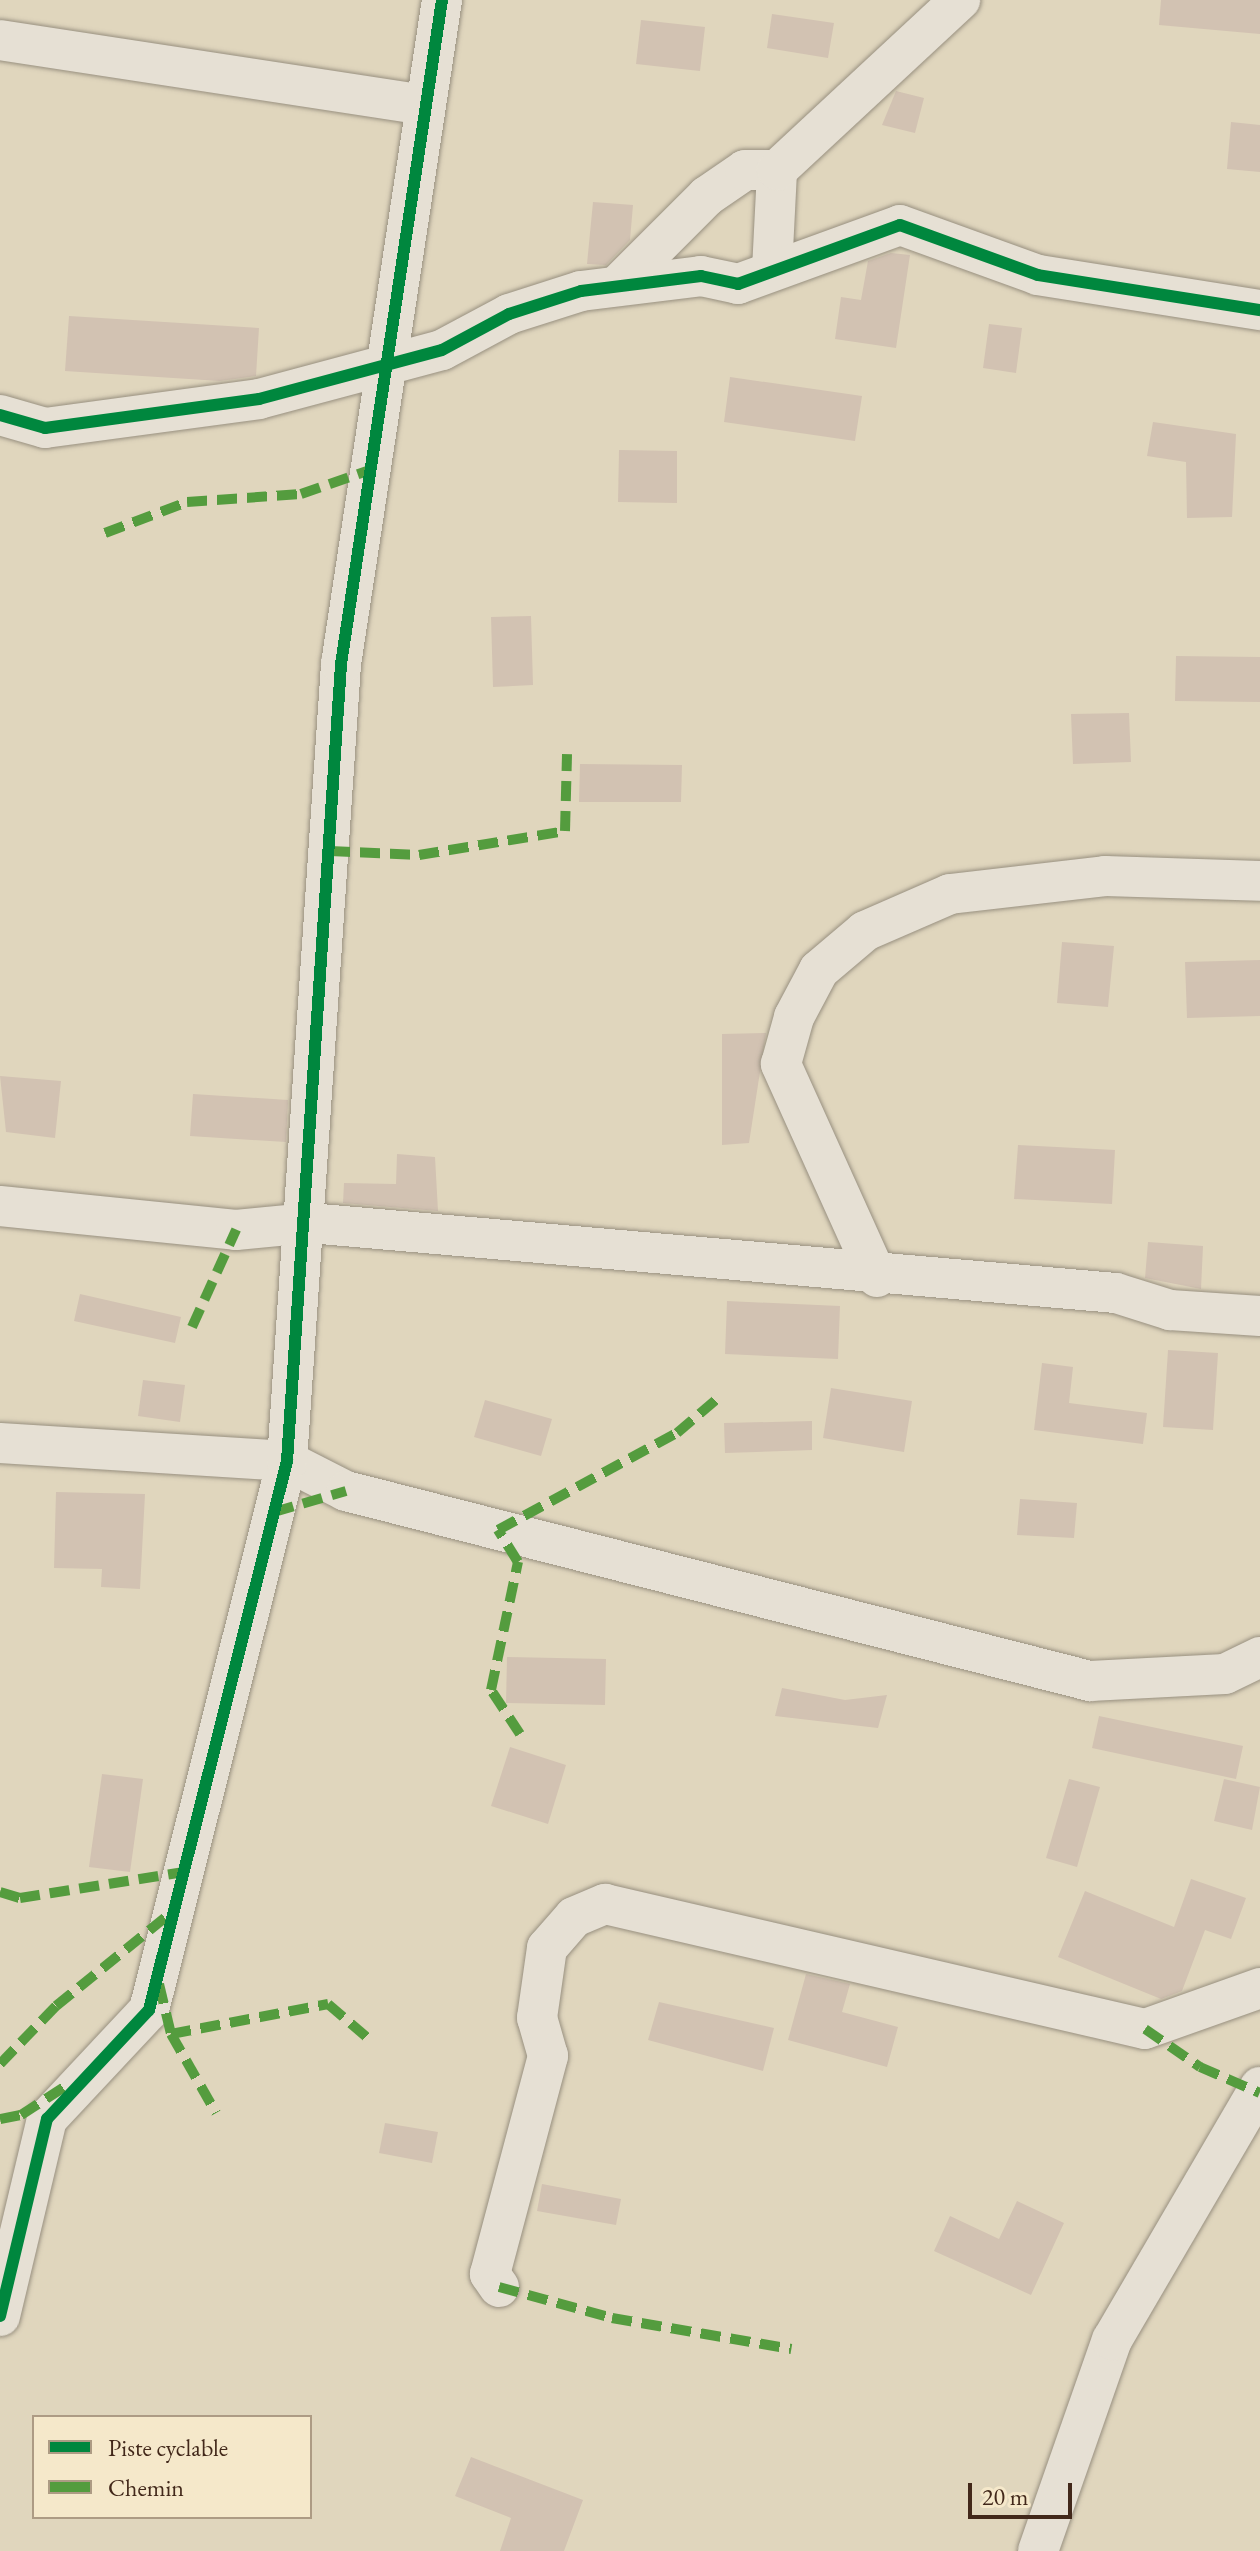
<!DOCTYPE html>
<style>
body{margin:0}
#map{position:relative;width:1260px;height:2551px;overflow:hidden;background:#e0d6bd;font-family:"EB Garamond",serif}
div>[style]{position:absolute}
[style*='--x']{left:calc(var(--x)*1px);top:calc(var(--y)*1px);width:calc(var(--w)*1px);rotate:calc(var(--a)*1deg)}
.building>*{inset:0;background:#d2c2b2}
.roads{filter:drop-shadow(0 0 2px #989080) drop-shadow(0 0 2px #989080)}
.minor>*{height:40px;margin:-20px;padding:0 20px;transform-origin:20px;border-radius:20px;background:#e6e0d4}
.quiet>*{height:10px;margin-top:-5px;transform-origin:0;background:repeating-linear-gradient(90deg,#549c3e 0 20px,transparent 0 30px)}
.cycleway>*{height:12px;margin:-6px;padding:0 6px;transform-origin:6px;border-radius:6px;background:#00873e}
span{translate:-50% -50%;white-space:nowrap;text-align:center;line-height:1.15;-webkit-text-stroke:6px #f5e8ca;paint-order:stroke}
.legend{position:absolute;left:32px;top:2415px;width:280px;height:104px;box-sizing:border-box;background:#f5e8ca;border:2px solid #ad9b84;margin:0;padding:10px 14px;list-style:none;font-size:24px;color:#42281a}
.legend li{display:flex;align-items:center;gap:16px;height:40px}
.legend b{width:40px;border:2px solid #ad9b84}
.scale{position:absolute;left:968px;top:2483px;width:104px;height:36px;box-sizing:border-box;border:4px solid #42281a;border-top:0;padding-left:10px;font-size:24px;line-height:28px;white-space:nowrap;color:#42281a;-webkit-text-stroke:6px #f5e8ca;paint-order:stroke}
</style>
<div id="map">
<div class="building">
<i style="clip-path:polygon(1161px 0,1260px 0,1260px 34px,1159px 25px)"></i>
<i style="clip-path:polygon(772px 14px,834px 23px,828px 58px,767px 48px)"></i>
<i style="clip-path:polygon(641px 20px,705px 27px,700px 71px,636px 64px)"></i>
<i style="clip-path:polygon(896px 91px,924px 98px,915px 133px,882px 125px)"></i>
<i style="clip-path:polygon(1231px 122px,1260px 125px,1260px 172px,1227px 169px)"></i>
<i style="clip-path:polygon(593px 202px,633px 205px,630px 240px,606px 265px,587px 264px)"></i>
<i style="clip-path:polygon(891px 253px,910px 255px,896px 348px,835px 339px,841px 297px,861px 300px,868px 261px)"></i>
<i style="clip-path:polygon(69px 316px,259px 328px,256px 376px,220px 381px,65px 371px)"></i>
<i style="clip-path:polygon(989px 324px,1022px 328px,1016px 373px,983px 368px)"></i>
<i style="clip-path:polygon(730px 377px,862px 396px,855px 441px,724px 422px)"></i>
<i style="clip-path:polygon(1153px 422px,1236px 434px,1232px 517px,1187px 518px,1186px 462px,1147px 456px)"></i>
<i style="clip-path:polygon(619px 450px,677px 451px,677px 503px,618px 502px)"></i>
<i style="clip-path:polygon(531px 616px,533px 685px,493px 687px,491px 617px)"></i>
<i style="clip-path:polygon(1176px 656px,1260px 657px,1260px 702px,1175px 701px)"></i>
<i style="clip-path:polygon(1129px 713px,1131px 762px,1073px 764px,1071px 714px)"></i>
<i style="clip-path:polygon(580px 764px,682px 765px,681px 802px,579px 802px)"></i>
<i style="clip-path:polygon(1062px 942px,1114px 946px,1108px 1007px,1057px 1003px)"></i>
<i style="clip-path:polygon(1260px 960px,1260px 1016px,1187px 1018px,1185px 962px)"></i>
<i style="clip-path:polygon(766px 1033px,749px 1143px,722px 1145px,722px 1034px)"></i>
<i style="clip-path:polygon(0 1076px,61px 1081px,55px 1138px,6px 1132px)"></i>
<i style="clip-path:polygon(193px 1094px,288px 1100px,286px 1142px,190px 1136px)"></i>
<i style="clip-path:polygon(1018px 1145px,1115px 1150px,1112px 1204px,1014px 1199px)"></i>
<i style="clip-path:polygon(397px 1154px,435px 1157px,438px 1211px,343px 1203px,344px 1183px,396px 1184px)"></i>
<i style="clip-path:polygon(1148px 1242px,1203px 1246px,1201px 1289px,1145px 1278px)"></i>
<i style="clip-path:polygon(80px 1294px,181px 1317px,175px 1343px,74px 1321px)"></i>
<i style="clip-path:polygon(727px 1301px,840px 1306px,838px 1359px,725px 1354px)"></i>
<i style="clip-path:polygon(1168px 1350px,1218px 1353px,1213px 1430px,1163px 1427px)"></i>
<i style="clip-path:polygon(1042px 1363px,1073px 1367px,1069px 1403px,1147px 1413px,1143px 1444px,1034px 1430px)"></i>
<i style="clip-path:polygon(143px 1380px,185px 1385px,180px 1422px,138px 1416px)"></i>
<i style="clip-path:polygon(831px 1388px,912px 1401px,904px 1452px,823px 1438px)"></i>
<i style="clip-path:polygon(485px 1400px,552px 1419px,541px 1456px,474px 1437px)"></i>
<i style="clip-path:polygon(812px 1421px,812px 1450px,725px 1453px,724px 1423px)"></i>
<i style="clip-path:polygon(56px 1492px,145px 1494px,140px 1589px,101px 1587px,102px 1569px,54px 1568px)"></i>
<i style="clip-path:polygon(1020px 1499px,1077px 1503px,1074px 1538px,1017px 1535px)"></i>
<i style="clip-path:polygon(507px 1657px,606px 1659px,605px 1705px,506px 1703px)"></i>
<i style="clip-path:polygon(782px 1688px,845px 1700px,887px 1695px,878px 1728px,775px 1716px)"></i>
<i style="clip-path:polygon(1099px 1716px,1243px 1746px,1236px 1779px,1092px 1748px)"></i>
<i style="clip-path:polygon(510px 1747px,566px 1765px,548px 1824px,491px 1806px)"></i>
<i style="clip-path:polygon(102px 1774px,143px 1779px,130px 1872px,89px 1867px)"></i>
<i style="clip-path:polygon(1069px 1779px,1100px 1787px,1077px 1867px,1046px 1858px)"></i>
<i style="clip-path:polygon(1224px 1779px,1260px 1787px,1252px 1830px,1214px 1821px)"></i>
<i style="clip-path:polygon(1191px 1879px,1246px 1898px,1231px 1939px,1205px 1930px,1182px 1991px,1161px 1999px,1058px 1957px,1085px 1891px,1174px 1927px)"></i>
<i style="clip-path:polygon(806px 1974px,850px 1984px,842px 2012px,898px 2027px,887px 2067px,788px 2040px)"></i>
<i style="clip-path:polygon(659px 2002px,774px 2028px,763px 2071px,648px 2040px)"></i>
<i style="clip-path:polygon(385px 2123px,438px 2132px,432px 2163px,379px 2153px)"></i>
<i style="clip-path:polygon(542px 2184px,621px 2199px,616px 2225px,537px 2211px)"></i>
<i style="clip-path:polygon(1017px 2201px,1064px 2223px,1031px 2295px,934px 2251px,950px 2216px,999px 2239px)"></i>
<i style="clip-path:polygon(471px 2457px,583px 2500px,564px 2551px,500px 2551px,511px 2518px,455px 2496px)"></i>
</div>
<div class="roads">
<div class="minor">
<i style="--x:0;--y:40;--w:428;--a:8.7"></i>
<i style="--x:772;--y:270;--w:100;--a:-87.1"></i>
<i style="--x:618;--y:285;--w:126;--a:-45"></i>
<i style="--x:707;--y:196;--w:46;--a:-34.4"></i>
<i style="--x:745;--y:170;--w:32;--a:0"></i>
<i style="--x:777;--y:170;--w:250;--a:-42.9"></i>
<i style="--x:0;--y:415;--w:47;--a:16.1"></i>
<i style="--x:45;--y:428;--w:216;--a:-7.7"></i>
<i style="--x:259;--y:399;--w:189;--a:-15"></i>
<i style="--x:442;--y:350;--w:76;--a:-28.2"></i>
<i style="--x:509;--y:314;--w:76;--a:-17.7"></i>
<i style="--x:581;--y:291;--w:121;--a:-7.1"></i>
<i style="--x:701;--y:276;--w:38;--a:12"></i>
<i style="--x:738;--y:284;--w:172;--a:-20"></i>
<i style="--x:900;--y:225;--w:147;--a:19.9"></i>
<i style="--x:1038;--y:275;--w:225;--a:9"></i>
<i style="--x:0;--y:1206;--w:237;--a:5.8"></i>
<i style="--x:236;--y:1230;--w:73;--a:-5.5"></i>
<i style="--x:309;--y:1223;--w:810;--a:4.96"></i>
<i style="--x:1116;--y:1293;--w:57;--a:17.5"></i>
<i style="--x:1170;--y:1310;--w:90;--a:3.8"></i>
<i style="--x:877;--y:1277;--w:234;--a:-114.3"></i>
<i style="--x:781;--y:1064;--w:49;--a:-74.5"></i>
<i style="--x:794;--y:1017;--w:53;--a:-62"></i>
<i style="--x:819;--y:970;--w:60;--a:-40.3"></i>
<i style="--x:865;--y:931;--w:93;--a:-23.5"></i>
<i style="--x:950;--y:894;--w:156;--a:-6.6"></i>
<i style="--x:1105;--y:876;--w:155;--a:1.8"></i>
<i style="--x:0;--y:1443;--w:288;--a:3.6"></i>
<i style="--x:287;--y:1461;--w:66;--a:27"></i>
<i style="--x:346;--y:1491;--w:768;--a:14.33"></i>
<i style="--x:1090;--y:1681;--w:135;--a:-3"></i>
<i style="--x:1225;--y:1674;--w:39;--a:-26"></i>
<i style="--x:499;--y:2287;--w:16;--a:-125"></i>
<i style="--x:490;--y:2274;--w:226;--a:-75.1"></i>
<i style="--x:548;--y:2056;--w:40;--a:-106"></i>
<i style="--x:537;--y:2018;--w:71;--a:-81.9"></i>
<i style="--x:547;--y:1948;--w:41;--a:-48.9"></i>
<i style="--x:574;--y:1917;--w:34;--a:-23"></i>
<i style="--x:605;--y:1904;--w:554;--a:13.03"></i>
<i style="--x:1145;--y:2029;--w:122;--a:-19.6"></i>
<i style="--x:0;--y:2316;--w:203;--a:-76.6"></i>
<i style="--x:47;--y:2119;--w:149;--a:-46.9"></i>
<i style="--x:149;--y:2010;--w:566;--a:-75.89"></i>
<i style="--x:287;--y:1461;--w:799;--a:-86.12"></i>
<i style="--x:341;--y:664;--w:672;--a:-81.35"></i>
<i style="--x:1038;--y:2551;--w:224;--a:-70.7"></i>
<i style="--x:1112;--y:2340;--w:293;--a:-59.7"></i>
</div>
</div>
<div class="quiet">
<i style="--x:105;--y:533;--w:88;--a:-20.7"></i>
<i style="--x:187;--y:502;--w:114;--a:-4"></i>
<i style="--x:301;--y:494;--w:73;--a:-19.2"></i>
<i style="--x:330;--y:851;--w:89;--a:2.6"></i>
<i style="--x:419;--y:855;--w:148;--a:-9.3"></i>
<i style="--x:565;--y:831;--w:77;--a:-88.5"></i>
<i style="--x:192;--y:1327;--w:107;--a:-65.6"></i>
<i style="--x:274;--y:1512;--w:75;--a:-16.3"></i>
<i style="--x:520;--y:1734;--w:53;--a:-123.4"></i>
<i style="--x:491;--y:1690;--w:131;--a:-78.1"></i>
<i style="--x:518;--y:1562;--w:38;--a:-122"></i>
<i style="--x:498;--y:1530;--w:204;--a:-28.5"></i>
<i style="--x:677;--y:1433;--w:52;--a:-40.4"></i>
<i style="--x:0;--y:1892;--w:21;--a:17"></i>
<i style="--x:20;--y:1898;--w:166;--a:-9"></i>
<i style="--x:159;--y:1984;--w:51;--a:76.5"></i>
<i style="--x:171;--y:2034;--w:91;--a:60.3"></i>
<i style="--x:1145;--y:2029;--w:67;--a:34.6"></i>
<i style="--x:1200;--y:2067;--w:65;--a:23.4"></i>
<i style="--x:171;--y:2034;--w:160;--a:-10.8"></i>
<i style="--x:328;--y:2004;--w:55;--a:40.6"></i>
<i style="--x:0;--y:2064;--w:81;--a:-46"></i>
<i style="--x:56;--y:2006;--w:149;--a:-39"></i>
<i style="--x:0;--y:2119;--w:21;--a:-11"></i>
<i style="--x:21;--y:2115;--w:57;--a:-32.9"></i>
<i style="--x:499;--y:2287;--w:117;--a:15.3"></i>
<i style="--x:612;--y:2318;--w:182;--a:9.8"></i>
</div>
<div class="cycleway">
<i style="--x:0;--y:415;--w:47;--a:16.1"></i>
<i style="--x:45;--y:428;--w:216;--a:-7.7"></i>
<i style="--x:259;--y:399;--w:189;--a:-15"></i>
<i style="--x:442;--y:350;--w:76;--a:-28.2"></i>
<i style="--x:509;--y:314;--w:76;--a:-17.7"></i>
<i style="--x:581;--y:291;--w:121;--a:-7.1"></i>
<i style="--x:701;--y:276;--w:38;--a:12"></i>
<i style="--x:738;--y:284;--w:172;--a:-20"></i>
<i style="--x:900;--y:225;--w:147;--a:19.9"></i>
<i style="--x:1038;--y:275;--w:225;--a:9"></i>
<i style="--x:0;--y:2316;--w:203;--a:-76.6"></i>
<i style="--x:47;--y:2119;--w:149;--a:-46.9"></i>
<i style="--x:149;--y:2010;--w:566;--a:-75.89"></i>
<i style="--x:287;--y:1461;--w:799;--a:-86.12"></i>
<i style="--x:341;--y:664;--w:672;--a:-81.35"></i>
</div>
<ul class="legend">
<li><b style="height:10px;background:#00873e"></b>Piste cyclable</li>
<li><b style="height:10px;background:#549c3e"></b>Chemin</li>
</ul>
<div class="scale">20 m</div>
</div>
